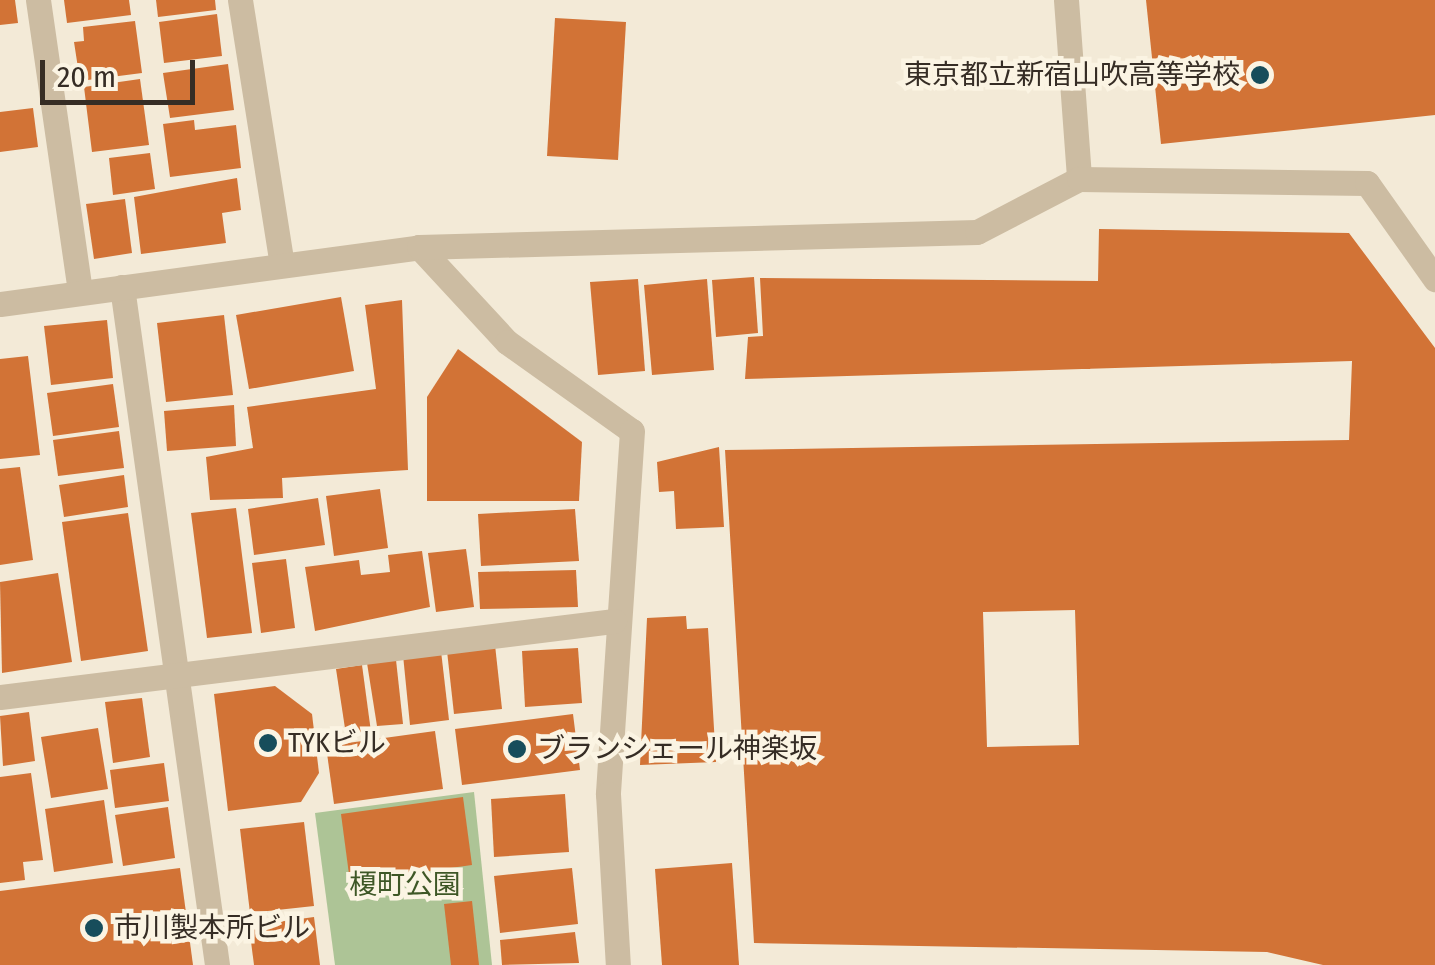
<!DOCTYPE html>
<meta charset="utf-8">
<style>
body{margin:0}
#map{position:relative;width:1435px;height:965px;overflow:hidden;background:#f3ead7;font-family:"Fira Sans Condensed","Noto Sans JP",sans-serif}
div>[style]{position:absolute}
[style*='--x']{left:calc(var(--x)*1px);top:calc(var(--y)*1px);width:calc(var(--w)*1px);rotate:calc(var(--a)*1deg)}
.green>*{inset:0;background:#adc496}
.building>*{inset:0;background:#d27336}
.minor>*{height:25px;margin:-12.5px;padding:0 12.5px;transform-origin:12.5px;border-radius:12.5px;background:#ccbca2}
.dots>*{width:28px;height:28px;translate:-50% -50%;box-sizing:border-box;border:5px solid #fbf4e3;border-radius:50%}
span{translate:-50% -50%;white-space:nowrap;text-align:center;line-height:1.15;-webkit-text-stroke:9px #fbf4e3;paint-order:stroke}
.poi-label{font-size:28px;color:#362d25}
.right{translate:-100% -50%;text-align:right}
.left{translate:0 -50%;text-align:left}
.park-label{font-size:28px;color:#3e5726}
.scale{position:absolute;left:40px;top:60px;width:155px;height:45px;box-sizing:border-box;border:5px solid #362d25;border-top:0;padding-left:12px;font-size:30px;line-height:35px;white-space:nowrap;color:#362d25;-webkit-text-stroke:8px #fbf4e3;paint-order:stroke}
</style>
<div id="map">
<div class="green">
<i style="clip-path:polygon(474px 792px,492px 965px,335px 965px,315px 813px)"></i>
</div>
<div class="building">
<i style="clip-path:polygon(0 0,15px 0,18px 23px,0 25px)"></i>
<i style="clip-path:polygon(64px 0,129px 0,131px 15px,67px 23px)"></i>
<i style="clip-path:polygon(156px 0,215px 0,216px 10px,158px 17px)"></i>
<i style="clip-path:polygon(1146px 0,1435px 0,1435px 115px,1161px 144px)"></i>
<i style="clip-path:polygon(217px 14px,222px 56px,164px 63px,159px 22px)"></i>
<i style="clip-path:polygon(555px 18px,626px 22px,618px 160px,547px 156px)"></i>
<i style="clip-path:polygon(135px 21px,142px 73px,80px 81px,74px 42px,84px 41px,83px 27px)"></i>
<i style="clip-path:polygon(228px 64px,234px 110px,170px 118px,163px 73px)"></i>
<i style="clip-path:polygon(140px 79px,149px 145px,92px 152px,84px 87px)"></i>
<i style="clip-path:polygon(33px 108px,38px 147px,0 152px,0 112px)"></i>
<i style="clip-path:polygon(194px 120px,195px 130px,236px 125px,241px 168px,170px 177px,163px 124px)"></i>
<i style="clip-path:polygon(150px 153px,155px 189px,113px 195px,109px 158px)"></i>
<i style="clip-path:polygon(237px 178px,241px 210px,222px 213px,226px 243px,141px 254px,134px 197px)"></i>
<i style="clip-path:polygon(125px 199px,132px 253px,94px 259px,86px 204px)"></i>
<i style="clip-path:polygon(evenodd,1099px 229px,1349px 233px,1435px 348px,1435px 965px,1323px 965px,1267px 952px,754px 943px,725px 450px,1349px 440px,1352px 361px,745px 379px,748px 337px,763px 336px,760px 278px,1098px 281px,1099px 229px,1075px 610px,1079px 745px,987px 747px,983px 612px,1075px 610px)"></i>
<i style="clip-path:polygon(754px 277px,758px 333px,716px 337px,712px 280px)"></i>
<i style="clip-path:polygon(638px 279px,645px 371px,598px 375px,590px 282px)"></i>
<i style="clip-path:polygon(707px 279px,714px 370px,652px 375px,644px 285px)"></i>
<i style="clip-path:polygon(341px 297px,354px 371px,249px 389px,236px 315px)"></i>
<i style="clip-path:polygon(402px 300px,408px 470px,282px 478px,283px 498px,210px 500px,206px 457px,253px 448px,247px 407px,376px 389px,365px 305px)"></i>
<i style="clip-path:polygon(224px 315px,233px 395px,166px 402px,157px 323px)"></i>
<i style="clip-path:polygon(107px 320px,113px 378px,51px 385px,44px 326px)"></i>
<i style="clip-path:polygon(458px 349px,582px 442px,579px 501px,427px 501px,427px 397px)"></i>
<i style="clip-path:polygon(28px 356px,40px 455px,0 459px,0 359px)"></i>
<i style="clip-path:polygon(113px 384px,119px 427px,53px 436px,47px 393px)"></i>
<i style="clip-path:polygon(234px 405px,236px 446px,167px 451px,164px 411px)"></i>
<i style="clip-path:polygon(119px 431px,124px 468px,58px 476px,53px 440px)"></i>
<i style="clip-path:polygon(719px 447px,724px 527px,676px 529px,674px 491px,659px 492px,657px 462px)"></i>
<i style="clip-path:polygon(20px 467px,33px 560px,0 565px,0 469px)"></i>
<i style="clip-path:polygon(124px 475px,128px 507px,64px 517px,59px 485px)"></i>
<i style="clip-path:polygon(380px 489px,388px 548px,334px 556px,326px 496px)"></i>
<i style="clip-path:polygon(318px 498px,325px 545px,254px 555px,248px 509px)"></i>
<i style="clip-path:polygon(236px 508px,252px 633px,207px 638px,191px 513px)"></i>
<i style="clip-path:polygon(575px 509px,579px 561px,481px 566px,478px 514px)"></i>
<i style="clip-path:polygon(128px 513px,148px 651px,81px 661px,62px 522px)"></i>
<i style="clip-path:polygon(466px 549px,474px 607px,436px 612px,428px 553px)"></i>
<i style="clip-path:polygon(422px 551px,430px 607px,315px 631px,305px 567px,359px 560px,361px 575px,390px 572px,388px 555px)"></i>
<i style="clip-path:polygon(286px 559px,295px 628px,261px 633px,252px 563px)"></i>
<i style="clip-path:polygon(576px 570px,578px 607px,480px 609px,478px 572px)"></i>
<i style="clip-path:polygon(58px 573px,72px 662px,2px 673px,0 582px)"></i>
<i style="clip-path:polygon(686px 616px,687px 629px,708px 628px,716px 762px,640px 765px,647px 618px)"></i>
<i style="clip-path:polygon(495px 645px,502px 709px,454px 714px,447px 651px)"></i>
<i style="clip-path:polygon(578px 648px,582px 703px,525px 707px,522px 651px)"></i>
<i style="clip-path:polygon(441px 651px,449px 720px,410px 725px,403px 655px)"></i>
<i style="clip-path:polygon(396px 660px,403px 724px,377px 726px,367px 663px)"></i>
<i style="clip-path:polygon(362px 665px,371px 732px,346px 735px,336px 669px)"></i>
<i style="clip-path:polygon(275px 686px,312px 714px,319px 773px,301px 802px,228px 811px,214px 694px)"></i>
<i style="clip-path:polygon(142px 698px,150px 757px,113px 763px,105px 702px)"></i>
<i style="clip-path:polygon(29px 712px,35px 761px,3px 766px,0 716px)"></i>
<i style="clip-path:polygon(573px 714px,580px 770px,462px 785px,455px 729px)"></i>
<i style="clip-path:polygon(98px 728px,108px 789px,51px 798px,41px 737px)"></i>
<i style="clip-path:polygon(435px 731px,443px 789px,334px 804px,326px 746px)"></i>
<i style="clip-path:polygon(164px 763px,169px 801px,115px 808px,110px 770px)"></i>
<i style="clip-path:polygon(31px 773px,43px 860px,23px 862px,25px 880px,0 883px,0 777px)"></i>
<i style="clip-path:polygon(565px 794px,569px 852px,494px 857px,491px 799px)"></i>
<i style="clip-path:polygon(463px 797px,472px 865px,350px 882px,341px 814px)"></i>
<i style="clip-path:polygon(104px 800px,113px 863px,54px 872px,45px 809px)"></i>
<i style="clip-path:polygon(168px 807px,175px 858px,123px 866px,115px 815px)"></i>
<i style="clip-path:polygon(304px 822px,314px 906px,250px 913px,240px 829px)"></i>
<i style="clip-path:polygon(732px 863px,739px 965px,662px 965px,655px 869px)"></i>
<i style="clip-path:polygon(180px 868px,193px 965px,0 965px,0 891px)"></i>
<i style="clip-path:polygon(572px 868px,578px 924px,500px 933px,494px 876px)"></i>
<i style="clip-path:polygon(472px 901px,479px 965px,451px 965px,444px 904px)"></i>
<i style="clip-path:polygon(314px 917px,320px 965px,254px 965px,249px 926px)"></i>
<i style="clip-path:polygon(575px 932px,579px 963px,502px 965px,500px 940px)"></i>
</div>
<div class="minor">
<i style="--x:38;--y:0;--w:294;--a:81.8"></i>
<i style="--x:240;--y:0;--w:263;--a:81"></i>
<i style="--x:1066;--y:0;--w:179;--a:85.8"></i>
<i style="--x:419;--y:247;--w:129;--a:47.2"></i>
<i style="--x:507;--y:342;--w:153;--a:35.5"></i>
<i style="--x:632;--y:431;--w:364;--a:93.8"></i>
<i style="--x:608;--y:794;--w:171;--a:86.7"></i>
<i style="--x:122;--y:287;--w:685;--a:82.02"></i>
<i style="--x:0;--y:304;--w:423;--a:-7.7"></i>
<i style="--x:419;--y:247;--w:558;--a:-1.54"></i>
<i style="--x:977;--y:232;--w:115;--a:-27.5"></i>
<i style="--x:1079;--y:179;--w:288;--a:0.8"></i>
<i style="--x:1367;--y:183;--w:118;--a:54.7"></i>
<i style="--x:0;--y:697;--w:619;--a:-7.06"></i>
</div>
<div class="dots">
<i style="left:1260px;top:75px;background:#174d5b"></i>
<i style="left:268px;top:743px;background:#174d5b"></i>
<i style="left:517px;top:749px;background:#174d5b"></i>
<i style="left:94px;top:928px;background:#174d5b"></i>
</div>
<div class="poi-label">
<span class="right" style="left:1240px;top:75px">東京都立新宿山吹高等学校</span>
<span class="left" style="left:288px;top:743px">TYKビル</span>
<span class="left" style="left:537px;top:749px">ブランシェール神楽坂</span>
<span class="left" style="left:114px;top:928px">市川製本所ビル</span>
</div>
<div class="park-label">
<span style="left:405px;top:885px">榎町公園</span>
</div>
<div class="scale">20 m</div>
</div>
